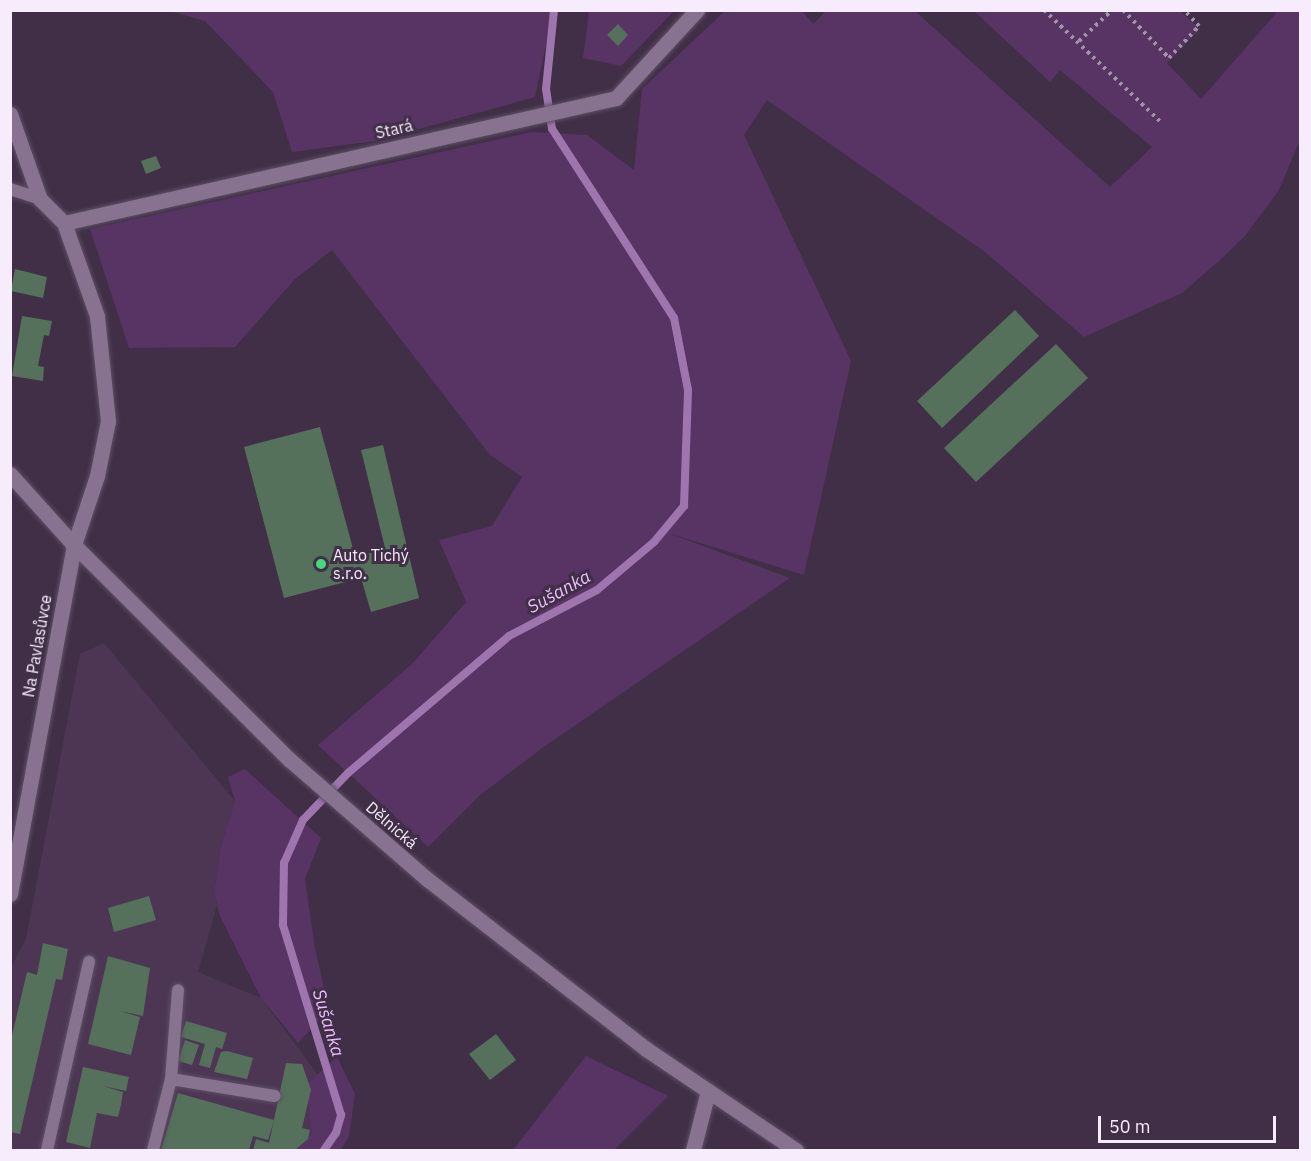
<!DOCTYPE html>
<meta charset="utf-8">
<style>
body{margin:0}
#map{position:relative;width:1311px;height:1161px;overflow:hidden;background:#402f47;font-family:"IBM Plex Sans",sans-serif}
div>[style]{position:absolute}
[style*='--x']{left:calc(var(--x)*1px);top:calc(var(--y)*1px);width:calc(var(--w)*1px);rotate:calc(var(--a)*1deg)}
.built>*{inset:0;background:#4c3654}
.green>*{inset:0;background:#573464}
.stream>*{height:8px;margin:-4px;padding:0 4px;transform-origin:4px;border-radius:4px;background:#9e76ad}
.building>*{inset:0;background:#55715b}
.path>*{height:4px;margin-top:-2px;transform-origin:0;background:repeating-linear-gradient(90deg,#a294a8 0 3px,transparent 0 7.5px)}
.roads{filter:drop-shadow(0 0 2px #5c4e63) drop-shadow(0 0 2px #5c4e63)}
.lane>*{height:12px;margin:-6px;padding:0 6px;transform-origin:6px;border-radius:6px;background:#87738f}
.street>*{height:15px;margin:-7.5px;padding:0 7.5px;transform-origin:7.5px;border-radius:7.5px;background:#87738f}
.secondary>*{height:15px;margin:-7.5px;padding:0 7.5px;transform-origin:7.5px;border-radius:7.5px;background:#87738f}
.dots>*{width:16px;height:16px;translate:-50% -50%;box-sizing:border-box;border:3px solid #402f47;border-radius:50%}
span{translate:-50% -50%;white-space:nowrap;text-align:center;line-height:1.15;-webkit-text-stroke:6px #402f47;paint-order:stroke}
.street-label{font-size:16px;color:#f7ecfc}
.poi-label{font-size:16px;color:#f7ecfc}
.left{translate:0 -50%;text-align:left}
.water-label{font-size:18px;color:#ebbefd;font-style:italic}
.frame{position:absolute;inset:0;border:12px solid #f7ecfc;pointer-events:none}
.scale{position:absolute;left:1098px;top:1116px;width:178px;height:27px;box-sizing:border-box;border:3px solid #f7ecfc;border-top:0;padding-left:8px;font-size:18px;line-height:21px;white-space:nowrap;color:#f7ecfc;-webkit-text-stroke:4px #402f47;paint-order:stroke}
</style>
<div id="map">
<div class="built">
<i style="clip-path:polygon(104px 643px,235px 801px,221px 846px,214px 892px,217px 905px,198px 972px,261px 998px,321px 1079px,312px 1134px,293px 1150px,11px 1150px,11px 967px,26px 939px,80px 654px)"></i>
</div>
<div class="green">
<i style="clip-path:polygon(726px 10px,802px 11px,813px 24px,826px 11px,915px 11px,1110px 187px,1152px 147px,1060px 70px,1050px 82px,974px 11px,1180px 11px,1200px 29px,1167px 63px,1201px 99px,1278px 11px,1300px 11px,1300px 140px,1279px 190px,1245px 236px,1219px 261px,1182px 293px,1084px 337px,985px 252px,767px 100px,744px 135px,851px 361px,804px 575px,668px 533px,790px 578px,545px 746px,479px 796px,428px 847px,318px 745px,412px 664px,466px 602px,439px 540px,492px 526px,522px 477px,490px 455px,332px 250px,295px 279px,235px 347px,129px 348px,90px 229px,532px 132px,587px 135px,634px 170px,642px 89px)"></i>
<i style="clip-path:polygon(169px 11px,553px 11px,535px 97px,375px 141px,292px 152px,273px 92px,205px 21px)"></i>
<i style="clip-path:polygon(589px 11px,674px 11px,621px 66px,583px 58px)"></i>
<i style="clip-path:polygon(245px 769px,321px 838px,305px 879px,315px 949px,329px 1009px,298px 1043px,261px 998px,220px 916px,214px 892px,221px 846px,235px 801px,228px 777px)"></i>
<i style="clip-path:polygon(586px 1056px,668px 1096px,614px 1150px,513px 1150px)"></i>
<i style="clip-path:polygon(337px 1057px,355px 1094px,349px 1136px,341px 1150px,293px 1150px,312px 1134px,307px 1084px)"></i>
</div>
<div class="stream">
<i style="--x:324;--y:1150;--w:21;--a:-55"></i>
<i style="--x:336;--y:1133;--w:19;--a:-74"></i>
<i style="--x:341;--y:1115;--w:199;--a:-107"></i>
<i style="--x:283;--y:925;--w:62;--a:-89.1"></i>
<i style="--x:284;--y:863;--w:47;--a:-66.2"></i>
<i style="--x:303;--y:820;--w:65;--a:-46.2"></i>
<i style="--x:348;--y:773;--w:211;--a:-40.4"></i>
<i style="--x:509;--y:636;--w:99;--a:-27.6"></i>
<i style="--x:597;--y:590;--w:75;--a:-40.1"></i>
<i style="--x:654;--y:542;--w:47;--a:-50.2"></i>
<i style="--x:684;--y:506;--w:116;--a:-88"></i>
<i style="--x:688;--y:390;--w:73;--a:-101"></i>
<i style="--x:674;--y:318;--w:225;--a:-122.8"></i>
<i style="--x:552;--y:129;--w:40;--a:-98.5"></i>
<i style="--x:546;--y:89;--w:79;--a:-84.2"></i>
</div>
<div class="building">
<i style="clip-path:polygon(618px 24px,628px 35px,618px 46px,607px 35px)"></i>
<i style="clip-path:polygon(156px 156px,161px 168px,146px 174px,141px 161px)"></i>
<i style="clip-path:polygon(15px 269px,47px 277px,43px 298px,11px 291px)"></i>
<i style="clip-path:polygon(1015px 310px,1039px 336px,942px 428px,917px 401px)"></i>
<i style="clip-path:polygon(22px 316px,52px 321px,49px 336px,44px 335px,38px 366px,44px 367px,43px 381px,12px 376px)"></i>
<i style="clip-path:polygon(1056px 344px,1088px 378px,976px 482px,944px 448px)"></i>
<i style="clip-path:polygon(320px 427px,355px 556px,385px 548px,361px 450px,383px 445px,419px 598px,371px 612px,361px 578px,284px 598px,244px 447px)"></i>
<i style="clip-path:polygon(149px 896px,156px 920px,114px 932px,108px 908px)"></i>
<i style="clip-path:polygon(43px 943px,68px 949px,62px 980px,56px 979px,20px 1134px,10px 1132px,10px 1044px,27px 972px,37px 975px)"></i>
<i style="clip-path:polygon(108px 956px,150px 968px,143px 1016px,120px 1011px,140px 1017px,131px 1055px,88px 1044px)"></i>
<i style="clip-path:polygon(186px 1021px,227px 1033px,222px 1049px,216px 1047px,210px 1068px,199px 1065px,205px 1044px,181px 1037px)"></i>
<i style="clip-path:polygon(496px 1034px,516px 1060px,490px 1080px,469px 1054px)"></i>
<i style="clip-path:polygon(185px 1040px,199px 1045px,192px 1065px,178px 1061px)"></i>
<i style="clip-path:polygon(227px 1051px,253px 1058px,247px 1079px,214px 1072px,221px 1052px)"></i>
<i style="clip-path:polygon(286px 1063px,302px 1064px,311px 1090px,302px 1128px,310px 1130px,308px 1139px,295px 1150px,253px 1150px,256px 1139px,269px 1143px)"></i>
<i style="clip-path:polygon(83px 1067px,129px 1077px,126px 1091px,103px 1086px,123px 1092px,121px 1105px,118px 1117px,97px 1113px,90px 1148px,66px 1142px)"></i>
<i style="clip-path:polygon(178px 1093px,274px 1120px,268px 1140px,253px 1136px,249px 1150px,161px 1150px)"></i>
</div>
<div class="path">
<i style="--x:1044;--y:10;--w:163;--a:43.8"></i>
<i style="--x:1123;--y:10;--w:66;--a:46.2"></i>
<i style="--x:1169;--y:58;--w:44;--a:-46.8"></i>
<i style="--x:1199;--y:26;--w:22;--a:-133"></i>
<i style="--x:1079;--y:41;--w:45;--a:-43.2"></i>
</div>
<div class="roads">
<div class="lane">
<i style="--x:10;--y:189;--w:32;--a:18"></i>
<i style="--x:171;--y:1079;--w:105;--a:9.3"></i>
<i style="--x:47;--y:1150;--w:193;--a:-77.4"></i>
<i style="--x:153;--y:1150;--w:73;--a:-75.8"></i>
<i style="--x:171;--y:1079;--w:89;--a:-85.5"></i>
</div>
<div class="street">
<i style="--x:10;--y:114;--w:90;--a:70.6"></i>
<i style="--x:40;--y:199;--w:34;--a:45"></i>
<i style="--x:64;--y:223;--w:566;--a:-12.76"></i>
<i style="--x:616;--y:98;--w:120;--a:-47.4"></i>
<i style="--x:10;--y:894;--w:355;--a:-79.6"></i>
<i style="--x:74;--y:545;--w:73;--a:-71.6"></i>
<i style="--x:97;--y:476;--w:56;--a:-78.7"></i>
<i style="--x:108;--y:421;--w:106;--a:-96"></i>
<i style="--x:97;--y:316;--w:99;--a:-109.5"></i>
<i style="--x:693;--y:1150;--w:61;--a:-75.7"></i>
</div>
<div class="secondary">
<i style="--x:10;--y:474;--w:96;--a:48"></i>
<i style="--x:74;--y:545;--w:305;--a:44.9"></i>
<i style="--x:290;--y:760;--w:181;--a:41"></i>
<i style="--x:427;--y:879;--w:277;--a:37.8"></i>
<i style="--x:646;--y:1049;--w:181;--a:34"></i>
</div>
</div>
<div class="dots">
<i style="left:321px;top:564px;background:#44d77b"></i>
</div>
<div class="street-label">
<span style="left:394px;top:129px;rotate:-13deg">Stará</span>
<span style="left:37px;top:646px;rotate:-80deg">Na Pavlasůvce</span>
<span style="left:392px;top:825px;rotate:41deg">Dělnická</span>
</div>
<div class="poi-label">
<span class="left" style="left:333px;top:564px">Auto Tichý<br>s.r.o.</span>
</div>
<div class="water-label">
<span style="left:559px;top:592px;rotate:-29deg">Sušanka</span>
<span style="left:328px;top:1023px;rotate:73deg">Sušanka</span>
</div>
<div class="frame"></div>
<div class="scale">50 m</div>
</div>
